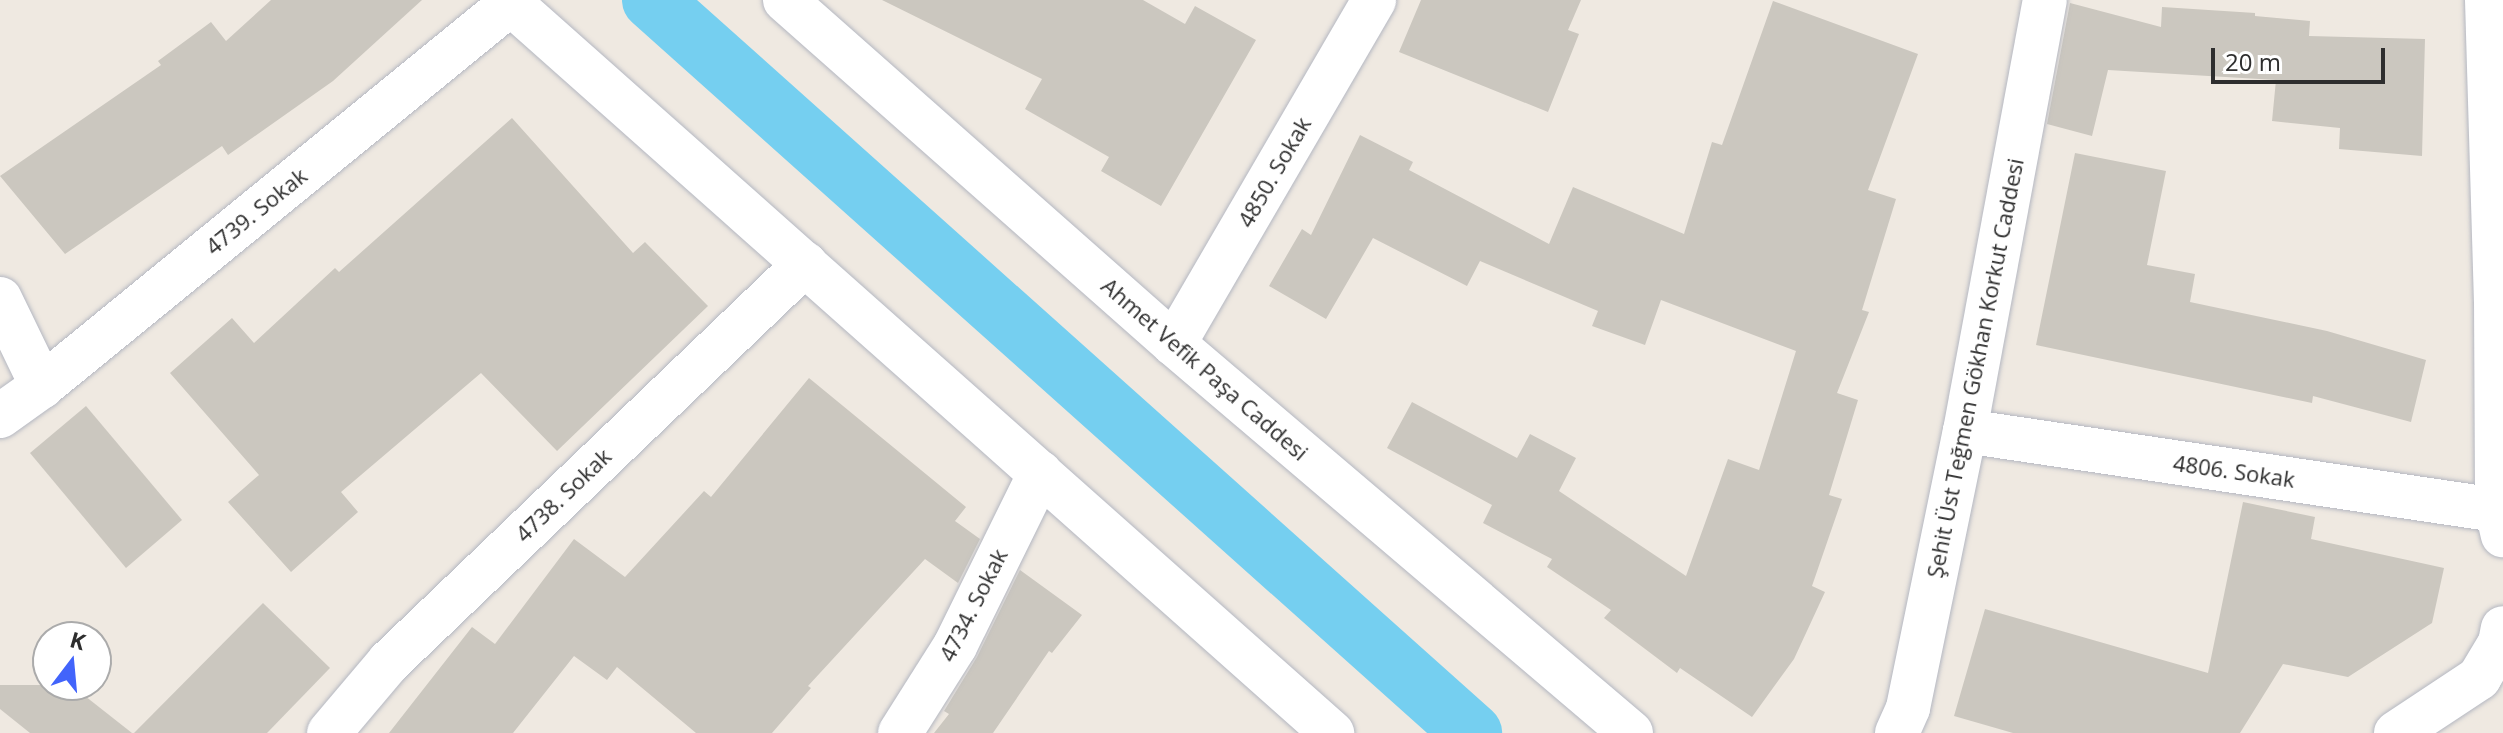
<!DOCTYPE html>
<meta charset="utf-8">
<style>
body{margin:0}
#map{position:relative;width:2503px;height:733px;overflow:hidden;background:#efe9e1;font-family:"Open Sans",sans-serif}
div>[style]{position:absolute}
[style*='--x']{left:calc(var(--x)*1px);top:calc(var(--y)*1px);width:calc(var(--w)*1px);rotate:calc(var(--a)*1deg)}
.canal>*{height:60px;margin:-30px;padding:0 30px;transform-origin:30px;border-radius:30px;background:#75cff0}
.building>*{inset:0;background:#cbc7bf}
.roads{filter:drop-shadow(0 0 2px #b4b7c1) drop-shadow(0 0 2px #b4b7c1)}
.street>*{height:44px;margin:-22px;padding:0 22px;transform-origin:22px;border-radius:22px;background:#fff}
.secondary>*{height:44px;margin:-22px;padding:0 22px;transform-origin:22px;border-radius:22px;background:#fff}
span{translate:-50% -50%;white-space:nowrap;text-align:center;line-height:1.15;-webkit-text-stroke:6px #fff;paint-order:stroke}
.street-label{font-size:22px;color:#2e2e2e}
.north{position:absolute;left:32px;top:621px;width:80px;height:80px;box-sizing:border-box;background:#fff;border:2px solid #ababab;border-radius:50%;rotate:16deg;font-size:22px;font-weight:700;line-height:32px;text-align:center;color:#2e2e2e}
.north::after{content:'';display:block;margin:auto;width:28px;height:36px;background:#4264fb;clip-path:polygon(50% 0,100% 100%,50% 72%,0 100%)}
.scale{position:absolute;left:2211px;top:48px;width:174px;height:36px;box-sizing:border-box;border:4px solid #2e2e2e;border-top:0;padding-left:10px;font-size:24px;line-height:28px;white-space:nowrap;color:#2e2e2e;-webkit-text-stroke:6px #fff;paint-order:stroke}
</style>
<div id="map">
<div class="canal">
<i style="--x:652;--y:0;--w:1100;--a:41.79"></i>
</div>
<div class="building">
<i style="clip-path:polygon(271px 0,422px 0,333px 81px,228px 155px,222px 146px,65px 254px,0 176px,161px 65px,158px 61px,211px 22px,226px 41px)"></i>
<i style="clip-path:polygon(882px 0,1143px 0,1185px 24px,1195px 6px,1256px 40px,1161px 206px,1101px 171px,1109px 157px,1025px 109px,1042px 79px)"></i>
<i style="clip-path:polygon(1421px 0,1581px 0,1568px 30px,1579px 34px,1548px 112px,1399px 52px)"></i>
<i style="clip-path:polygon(1773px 1px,1918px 54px,1868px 190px,1896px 199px,1862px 310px,1869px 312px,1837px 393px,1858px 400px,1829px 495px,1842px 499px,1812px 586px,1825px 592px,1794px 659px,1752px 717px,1680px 668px,1677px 673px,1604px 618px,1611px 610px,1547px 567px,1552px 559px,1483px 523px,1492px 505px,1387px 448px,1412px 402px,1517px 458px,1530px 434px,1576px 458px,1559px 491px,1686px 576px,1728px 459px,1759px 470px,1796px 351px,1661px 300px,1645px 345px,1592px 326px,1598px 311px,1480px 261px,1467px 286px,1373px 238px,1326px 319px,1269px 286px,1302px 229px,1311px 235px,1360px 135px,1413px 162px,1409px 170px,1549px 244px,1573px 187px,1684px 234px,1712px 142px,1722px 145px)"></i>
<i style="clip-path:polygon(2070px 3px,2161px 27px,2162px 7px,2255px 13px,2255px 16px,2310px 21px,2309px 36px,2425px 39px,2422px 156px,2339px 149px,2340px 128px,2272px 121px,2276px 80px,2108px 70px,2092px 136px,2047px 124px)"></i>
<i style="clip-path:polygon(512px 118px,633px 253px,645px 242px,708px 306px,557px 451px,481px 373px,341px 492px,358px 512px,291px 572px,228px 502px,259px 475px,170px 373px,232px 318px,254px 343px,335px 268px,339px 272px)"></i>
<i style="clip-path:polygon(2075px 153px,2166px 171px,2147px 265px,2195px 274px,2190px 302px,2327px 331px,2426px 360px,2411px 422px,2313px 396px,2312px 403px,2036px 345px)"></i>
<i style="clip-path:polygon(809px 378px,966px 507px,955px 521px,980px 539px,958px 583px,925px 559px,808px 686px,811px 688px,772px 733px,696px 733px,617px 667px,607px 680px,574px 656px,513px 733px,389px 733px,472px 627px,495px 644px,574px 539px,625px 577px,704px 491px,711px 497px)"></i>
<i style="clip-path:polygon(86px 406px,182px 520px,126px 568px,30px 453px)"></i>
<i style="clip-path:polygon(2243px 502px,2315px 517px,2311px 539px,2444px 568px,2432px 623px,2348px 677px,2283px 664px,2240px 733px,2013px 733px,1954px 716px,1985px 609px,2208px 673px)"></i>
<i style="clip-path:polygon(1020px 570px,1082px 615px,1052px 653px,1049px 651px,993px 733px,934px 733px,949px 714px,944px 711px,977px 657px)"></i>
<i style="clip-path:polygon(263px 603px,330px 668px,267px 733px,134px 733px)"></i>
<i style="clip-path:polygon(0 685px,71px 685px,132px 733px,30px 733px,0 709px)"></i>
</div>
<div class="roads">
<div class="street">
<i style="--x:2487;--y:0;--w:301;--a:88.3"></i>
<i style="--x:2496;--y:301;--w:209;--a:89.7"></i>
<i style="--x:2497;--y:510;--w:26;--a:77"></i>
<i style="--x:0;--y:299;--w:97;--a:64.2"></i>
<i style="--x:1174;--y:344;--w:398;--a:-59.8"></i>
<i style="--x:0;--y:416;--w:52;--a:-35.5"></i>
<i style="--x:42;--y:386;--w:604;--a:-39.22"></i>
<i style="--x:1965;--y:431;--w:544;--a:8.46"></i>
<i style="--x:329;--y:733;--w:93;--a:-49.8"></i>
<i style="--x:389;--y:662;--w:576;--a:-43.73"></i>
<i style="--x:900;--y:733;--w:103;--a:-57.7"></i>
<i style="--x:955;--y:646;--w:193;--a:-63.8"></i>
<i style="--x:2396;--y:733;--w:100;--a:-33.5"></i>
<i style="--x:2479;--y:678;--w:41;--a:-59"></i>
<i style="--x:2500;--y:643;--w:15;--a:-79"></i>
</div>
<div class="secondary">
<i style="--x:507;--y:0;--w:1104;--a:41.62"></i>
<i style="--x:785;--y:0;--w:519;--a:41.49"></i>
<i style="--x:1174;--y:344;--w:600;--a:40.4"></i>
<i style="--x:1897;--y:733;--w:27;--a:-66"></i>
<i style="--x:1908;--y:708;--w:283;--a:-78.4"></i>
<i style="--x:1965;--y:431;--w:438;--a:-79.5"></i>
</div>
</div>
<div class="street-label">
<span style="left:1274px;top:172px;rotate:-60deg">4850. Sokak</span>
<span style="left:256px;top:211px;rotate:-39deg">4739. Sokak</span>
<span style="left:1975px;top:368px;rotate:-79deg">Şehit Üst Teğmen Gökhan Korkut Caddesi</span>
<span style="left:1205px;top:369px;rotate:41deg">Ahmet Vefik Paşa Caddesi</span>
<span style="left:2234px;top:471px;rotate:8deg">4806. Sokak</span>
<span style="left:563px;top:495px;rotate:-44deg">4738. Sokak</span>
<span style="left:973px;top:605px;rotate:-63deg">4734. Sokak</span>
</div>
<div class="north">K</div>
<div class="scale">20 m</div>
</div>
